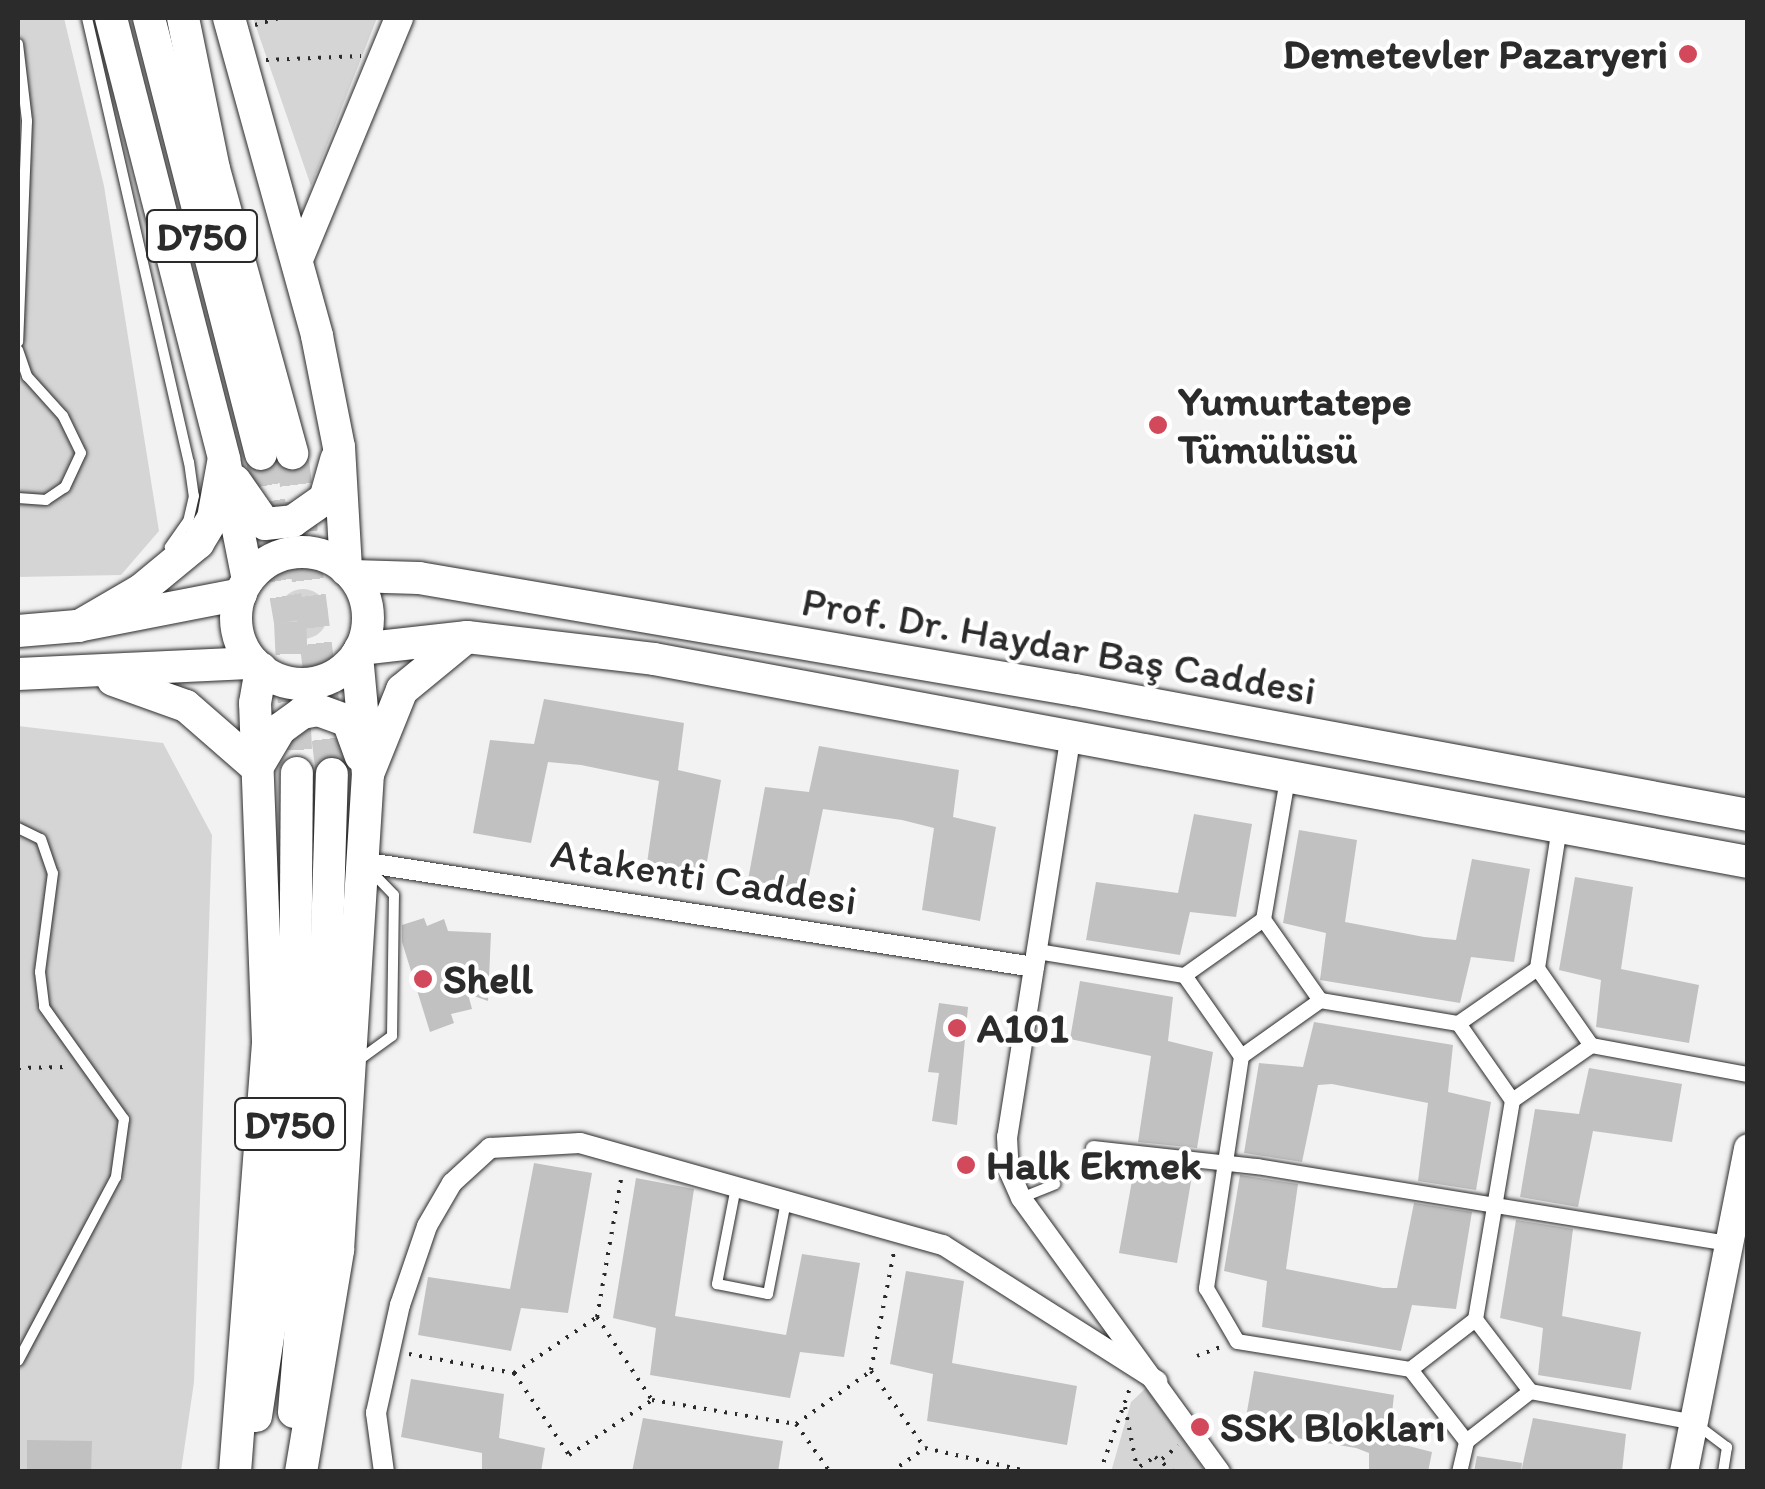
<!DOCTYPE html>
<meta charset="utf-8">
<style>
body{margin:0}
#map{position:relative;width:1765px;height:1489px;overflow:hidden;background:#f2f2f2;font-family:Itim,sans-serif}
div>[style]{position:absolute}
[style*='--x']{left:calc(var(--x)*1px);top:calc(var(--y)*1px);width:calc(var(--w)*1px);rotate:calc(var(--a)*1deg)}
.green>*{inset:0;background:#d5d5d5}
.round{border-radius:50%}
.building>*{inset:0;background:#c1c1c1}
.trunk-tunnel>*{height:32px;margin-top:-16px;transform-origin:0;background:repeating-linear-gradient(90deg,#cacaca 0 32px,transparent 0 48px)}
.path>*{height:4px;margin-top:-2px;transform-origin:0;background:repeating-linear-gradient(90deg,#2b2b2b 0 2.5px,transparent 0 10.5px)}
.roads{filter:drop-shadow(0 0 2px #2b2b2b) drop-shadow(0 0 2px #2b2b2b)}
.service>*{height:10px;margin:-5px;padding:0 5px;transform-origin:5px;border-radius:5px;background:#fff}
.pedestrian>*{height:15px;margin:-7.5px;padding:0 7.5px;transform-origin:7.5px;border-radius:7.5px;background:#fff}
.minor>*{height:20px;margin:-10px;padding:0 10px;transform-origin:10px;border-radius:10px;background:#fff}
.secondary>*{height:28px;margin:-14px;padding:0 14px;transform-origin:14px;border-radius:14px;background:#fff}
.primary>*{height:32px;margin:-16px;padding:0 16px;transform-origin:16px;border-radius:16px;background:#fff}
.trunk>*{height:32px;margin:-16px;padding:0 16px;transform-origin:16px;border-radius:16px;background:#fff}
.trunk>.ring{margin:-16px;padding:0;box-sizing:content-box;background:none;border:32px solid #fff;border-radius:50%}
.dots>*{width:28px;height:28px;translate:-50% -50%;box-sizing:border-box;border:5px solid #fff;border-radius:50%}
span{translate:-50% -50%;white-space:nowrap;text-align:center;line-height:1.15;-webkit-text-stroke:8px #fff;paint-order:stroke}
.shield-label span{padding:2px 8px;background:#fff;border:2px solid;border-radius:8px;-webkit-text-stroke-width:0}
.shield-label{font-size:40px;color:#2b2b2b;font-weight:700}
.poi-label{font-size:42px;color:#2b2b2b;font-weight:700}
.right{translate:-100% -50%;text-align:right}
.left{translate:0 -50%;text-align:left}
.street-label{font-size:42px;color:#2b2b2b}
.frame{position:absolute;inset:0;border:20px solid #2b2b2b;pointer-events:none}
</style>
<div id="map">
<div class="green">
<i style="clip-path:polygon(18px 18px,64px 18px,104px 186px,159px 531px,121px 575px,18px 577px)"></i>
<i style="clip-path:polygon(253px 18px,377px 18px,311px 186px)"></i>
<i class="round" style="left:278px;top:589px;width:50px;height:50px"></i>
<i style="clip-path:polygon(18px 726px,163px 743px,212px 835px,194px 1382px,181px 1471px,18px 1472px)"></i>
<i style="clip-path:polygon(1146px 1388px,1205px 1471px,1111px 1472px,1131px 1402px)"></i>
</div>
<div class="building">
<i style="clip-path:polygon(544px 699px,684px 723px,678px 770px,721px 780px,705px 873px,647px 863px,659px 781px,581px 765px,548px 762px,531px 843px,473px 833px,490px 740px,534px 744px)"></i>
<i style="clip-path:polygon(819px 746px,959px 770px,953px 817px,996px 827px,980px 921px,922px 910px,934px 828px,902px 820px,823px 809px,806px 890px,748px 880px,765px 787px,809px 792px)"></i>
<i style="clip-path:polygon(1194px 814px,1252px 824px,1236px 917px,1190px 912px,1180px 955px,1086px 940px,1096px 882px,1178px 893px)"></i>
<i style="clip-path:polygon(1299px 830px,1357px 840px,1345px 922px,1424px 937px,1456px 940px,1472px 859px,1530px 869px,1514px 962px,1471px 957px,1460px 1003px,1320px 980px,1326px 933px,1283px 923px)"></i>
<i style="clip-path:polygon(1575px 877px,1633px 887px,1621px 969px,1699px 985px,1689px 1043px,1596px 1027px,1601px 980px,1559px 970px)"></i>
<i style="clip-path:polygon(424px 918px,427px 926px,444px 919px,448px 931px,491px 933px,488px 1001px,468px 994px,472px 1009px,451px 1014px,454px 1023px,430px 1032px,402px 942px,402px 925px)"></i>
<i style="clip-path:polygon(1080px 981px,1173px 997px,1168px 1041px,1213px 1052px,1197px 1148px,1138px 1142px,1151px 1056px,1070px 1039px)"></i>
<i style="clip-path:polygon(939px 1003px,968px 1007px,957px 1125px,932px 1121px,939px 1073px,928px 1072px)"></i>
<i style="clip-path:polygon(1314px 1022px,1453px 1045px,1448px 1092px,1491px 1102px,1476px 1190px,1418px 1181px,1428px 1103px,1332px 1084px,1318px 1085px,1302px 1162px,1244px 1153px,1259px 1063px,1303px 1067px)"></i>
<i style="clip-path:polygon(1589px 1068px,1682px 1084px,1672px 1142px,1593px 1131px,1578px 1207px,1520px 1197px,1535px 1109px,1579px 1114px)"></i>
<i style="clip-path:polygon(534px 1163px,592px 1173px,568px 1313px,521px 1308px,511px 1351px,418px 1335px,428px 1277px,510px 1289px)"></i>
<i style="clip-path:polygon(1135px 1164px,1193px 1170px,1177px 1263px,1119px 1253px)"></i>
<i style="clip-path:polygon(1240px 1175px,1298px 1184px,1286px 1269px,1383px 1288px,1397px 1288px,1414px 1203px,1472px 1212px,1456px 1309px,1412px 1305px,1401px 1351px,1262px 1327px,1267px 1281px,1224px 1271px)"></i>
<i style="clip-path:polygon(636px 1178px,694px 1189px,675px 1316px,786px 1335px,802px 1254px,860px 1263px,844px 1357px,800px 1352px,790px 1398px,650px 1375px,656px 1328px,613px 1318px)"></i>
<i style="clip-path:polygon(1516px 1220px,1573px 1229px,1562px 1316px,1641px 1332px,1631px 1390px,1538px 1375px,1543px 1328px,1500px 1318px)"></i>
<i style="clip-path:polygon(906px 1271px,964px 1281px,952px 1363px,1077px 1386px,1067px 1445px,927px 1421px,933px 1374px,890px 1364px)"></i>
<i style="clip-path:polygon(1254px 1371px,1394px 1395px,1389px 1441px,1432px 1452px,1428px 1472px,1369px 1472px,1369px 1453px,1356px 1448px,1244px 1429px)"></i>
<i style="clip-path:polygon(411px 1379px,504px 1394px,499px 1438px,545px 1448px,541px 1472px,482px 1472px,482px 1453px,401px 1437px)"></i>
<i style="clip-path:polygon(643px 1418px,783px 1441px,778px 1472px,632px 1472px)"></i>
<i style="clip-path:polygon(1533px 1418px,1626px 1434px,1622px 1472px,1521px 1472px)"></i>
<i style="clip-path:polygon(27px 1440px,92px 1441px,91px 1472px,27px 1472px)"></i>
<i style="clip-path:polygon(1477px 1456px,1522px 1463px,1521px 1472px,1474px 1472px)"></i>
</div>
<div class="trunk-tunnel">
<i style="--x:292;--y:453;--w:323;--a:82.9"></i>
<i style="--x:261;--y:454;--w:170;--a:80.2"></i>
<i style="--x:290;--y:622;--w:151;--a:87.3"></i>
</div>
<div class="path">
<i style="--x:255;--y:25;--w:26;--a:-16"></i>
<i style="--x:266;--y:60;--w:95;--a:-2.4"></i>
<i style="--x:18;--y:1068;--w:50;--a:-1.1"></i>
<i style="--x:597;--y:1317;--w:145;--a:-80.1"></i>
<i style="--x:409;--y:1354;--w:107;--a:10.3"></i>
<i style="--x:514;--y:1373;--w:100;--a:-34"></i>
<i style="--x:597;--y:1317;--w:100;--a:56.5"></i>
<i style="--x:652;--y:1400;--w:146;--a:9.5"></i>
<i style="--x:796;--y:1424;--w:92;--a:-35.2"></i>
<i style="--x:871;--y:1371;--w:94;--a:55"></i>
<i style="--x:925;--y:1448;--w:109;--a:12.8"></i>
<i style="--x:1197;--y:1356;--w:26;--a:-21"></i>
<i style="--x:871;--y:1370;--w:120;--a:-79"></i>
<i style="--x:514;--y:1373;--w:99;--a:56.1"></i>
<i style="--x:569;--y:1455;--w:100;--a:-33.5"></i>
<i style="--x:1125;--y:1407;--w:57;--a:78.9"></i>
<i style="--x:796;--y:1424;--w:59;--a:54.7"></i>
<i style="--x:1162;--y:1459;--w:21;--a:-39"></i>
<i style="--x:891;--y:1472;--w:42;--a:-35.2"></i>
<i style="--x:1100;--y:1472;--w:92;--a:-70.4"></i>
<i style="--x:1131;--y:1472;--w:28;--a:-32"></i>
<i style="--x:1155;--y:1457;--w:24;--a:38"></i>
</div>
<div class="roads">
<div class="service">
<i style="--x:87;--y:18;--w:456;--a:77.1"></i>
<i style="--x:189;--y:462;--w:34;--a:82"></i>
<i style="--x:194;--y:496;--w:26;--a:103"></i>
<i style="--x:188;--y:521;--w:32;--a:125"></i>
<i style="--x:18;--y:44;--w:78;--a:83.3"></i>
<i style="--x:27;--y:121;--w:221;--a:92.3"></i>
<i style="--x:18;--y:350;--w:28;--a:71"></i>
<i style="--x:27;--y:376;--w:54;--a:48"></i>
<i style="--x:63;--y:416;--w:41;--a:64.1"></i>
<i style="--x:81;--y:453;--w:38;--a:115"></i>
<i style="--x:65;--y:487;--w:23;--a:146"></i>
<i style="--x:46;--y:500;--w:28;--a:-176"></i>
<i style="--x:18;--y:828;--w:25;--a:26"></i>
<i style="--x:41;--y:839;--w:36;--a:71"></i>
<i style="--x:53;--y:873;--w:100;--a:97.5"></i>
<i style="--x:40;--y:972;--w:35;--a:83"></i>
<i style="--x:44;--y:1007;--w:138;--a:54.5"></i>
<i style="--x:124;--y:1119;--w:59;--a:97.9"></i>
<i style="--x:116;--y:1177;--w:208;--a:118"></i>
<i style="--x:359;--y:1060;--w:41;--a:-36"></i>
<i style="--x:392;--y:1036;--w:141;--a:-89.2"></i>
<i style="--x:394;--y:895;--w:36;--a:-134"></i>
<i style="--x:736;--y:1187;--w:99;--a:101.1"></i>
<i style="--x:717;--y:1284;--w:52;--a:11.1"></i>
<i style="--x:768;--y:1294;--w:95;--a:-79"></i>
<i style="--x:1021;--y:1198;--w:37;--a:-22"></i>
<i style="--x:1696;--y:1424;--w:39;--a:37"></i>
<i style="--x:1727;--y:1447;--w:25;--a:99"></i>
</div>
<div class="pedestrian">
<i style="--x:1559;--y:827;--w:143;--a:98.9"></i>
<i style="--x:1537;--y:968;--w:94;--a:55"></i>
<i style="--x:1591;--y:1045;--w:160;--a:10.5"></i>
<i style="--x:1263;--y:919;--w:148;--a:-80.3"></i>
<i style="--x:1037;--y:951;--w:149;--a:9.3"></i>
<i style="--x:1184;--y:975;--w:97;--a:-35.3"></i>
<i style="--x:1263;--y:919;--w:99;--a:54.9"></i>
<i style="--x:1320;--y:1000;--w:140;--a:9.5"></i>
<i style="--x:1458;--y:1023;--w:96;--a:-34.8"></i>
<i style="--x:1184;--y:975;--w:99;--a:54.9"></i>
<i style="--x:1241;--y:1056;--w:97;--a:-35.3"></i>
<i style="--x:1458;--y:1023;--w:94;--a:55"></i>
<i style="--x:1591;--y:1045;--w:96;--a:145.2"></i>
<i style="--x:1512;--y:1100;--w:222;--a:99.6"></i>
<i style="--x:1475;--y:1319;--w:91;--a:52.6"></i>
<i style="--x:1530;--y:1391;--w:167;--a:10.7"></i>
<i style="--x:1241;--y:1056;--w:235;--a:98.6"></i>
<i style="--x:1206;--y:1288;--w:61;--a:59.7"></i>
<i style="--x:1237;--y:1341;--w:175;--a:9.2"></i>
<i style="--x:1410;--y:1369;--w:91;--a:52.1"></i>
<i style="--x:1466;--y:1441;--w:81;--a:-38"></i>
<i style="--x:1093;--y:1148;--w:165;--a:6.3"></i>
<i style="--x:1257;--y:1166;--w:478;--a:9.3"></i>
<i style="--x:1410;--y:1369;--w:82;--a:-37.6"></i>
<i style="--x:1459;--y:1472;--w:32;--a:-77"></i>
</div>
<div class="minor">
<i style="--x:1071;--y:734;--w:408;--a:99"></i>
<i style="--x:1007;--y:1137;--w:34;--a:87"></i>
<i style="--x:1009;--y:1171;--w:30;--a:66"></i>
<i style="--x:1021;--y:1198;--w:339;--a:54"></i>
<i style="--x:362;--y:862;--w:680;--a:8.88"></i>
<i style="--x:384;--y:1472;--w:60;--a:-97.7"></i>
<i style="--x:376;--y:1413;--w:111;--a:-77.5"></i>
<i style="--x:400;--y:1305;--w:83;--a:-71.1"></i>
<i style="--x:427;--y:1226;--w:50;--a:-59.8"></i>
<i style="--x:452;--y:1183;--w:52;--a:-42.6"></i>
<i style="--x:490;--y:1148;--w:90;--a:-3.2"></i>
<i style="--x:580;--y:1143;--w:377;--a:15.7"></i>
<i style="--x:943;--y:1245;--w:254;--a:32.4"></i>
</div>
<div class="secondary">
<i style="--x:298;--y:262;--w:264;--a:-67.5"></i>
<i style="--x:1684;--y:1472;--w:330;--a:-78.8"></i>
</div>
<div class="primary">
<i style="--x:353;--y:576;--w:66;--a:1.7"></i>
<i style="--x:419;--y:578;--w:665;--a:9.69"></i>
<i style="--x:1075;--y:690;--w:685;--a:10.52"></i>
<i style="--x:79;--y:626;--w:72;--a:-30.1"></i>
<i style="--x:141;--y:590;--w:74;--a:-39.5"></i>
<i style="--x:198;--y:543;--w:29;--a:-59"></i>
<i style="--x:213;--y:518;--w:56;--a:-79.7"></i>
<i style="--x:18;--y:631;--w:59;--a:-4.8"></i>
<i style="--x:77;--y:626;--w:167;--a:-11"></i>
<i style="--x:360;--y:649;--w:108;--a:-6.4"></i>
<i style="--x:467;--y:637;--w:188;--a:6.7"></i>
<i style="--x:654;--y:659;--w:1113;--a:10.51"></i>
<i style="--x:18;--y:674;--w:236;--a:-2.7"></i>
<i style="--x:113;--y:680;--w:77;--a:19.6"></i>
<i style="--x:186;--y:706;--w:94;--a:41.1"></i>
<i style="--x:368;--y:774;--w:91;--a:-68"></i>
<i style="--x:402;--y:690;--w:79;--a:-39.3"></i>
</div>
<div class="trunk">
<i style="--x:111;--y:18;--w:455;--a:75.6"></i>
<i style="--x:224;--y:459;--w:123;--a:78.8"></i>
<i style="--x:149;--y:18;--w:450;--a:75.6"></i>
<i style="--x:183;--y:18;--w:154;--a:78.4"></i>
<i style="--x:214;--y:169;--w:295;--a:74.6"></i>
<i style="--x:229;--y:18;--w:330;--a:74.5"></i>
<i style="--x:317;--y:336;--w:113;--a:78.8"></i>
<i style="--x:339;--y:447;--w:123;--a:86.7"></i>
<i style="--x:235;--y:481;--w:52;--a:55.1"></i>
<i style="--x:265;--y:524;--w:28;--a:-6"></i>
<i style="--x:293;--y:521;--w:39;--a:-35"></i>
<i style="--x:325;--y:499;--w:41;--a:-74.2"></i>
<i class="ring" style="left:236px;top:552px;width:100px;height:100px"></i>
<i style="--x:258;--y:766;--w:43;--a:-59.3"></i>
<i style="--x:280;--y:729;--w:27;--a:-36"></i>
<i style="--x:302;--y:713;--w:16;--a:-11"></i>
<i style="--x:318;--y:710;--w:32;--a:20"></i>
<i style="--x:348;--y:721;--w:37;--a:70"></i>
<i style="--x:294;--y:1412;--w:374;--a:-85.4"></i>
<i style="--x:324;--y:1039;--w:265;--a:-88.3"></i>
<i style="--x:256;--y:1416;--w:160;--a:-81.4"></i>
<i style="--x:280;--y:1258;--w:219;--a:-86.1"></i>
<i style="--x:295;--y:1040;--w:267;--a:-89.6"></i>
<i style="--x:235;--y:1472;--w:432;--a:-85.6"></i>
<i style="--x:268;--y:1041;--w:338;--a:-92.2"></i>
<i style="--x:255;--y:703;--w:35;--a:-80"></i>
<i style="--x:301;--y:1472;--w:225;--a:-80.5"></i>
<i style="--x:338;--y:1250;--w:477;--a:-86.4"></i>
<i style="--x:368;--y:774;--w:120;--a:-95.3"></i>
</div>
</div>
<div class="dots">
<i style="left:1688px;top:54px;background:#d1495b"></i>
<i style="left:1158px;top:425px;background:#d1495b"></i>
<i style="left:423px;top:979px;background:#d1495b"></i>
<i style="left:957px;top:1028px;background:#d1495b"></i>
<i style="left:966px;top:1165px;background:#d1495b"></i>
<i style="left:1200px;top:1427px;background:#d1495b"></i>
</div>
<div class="shield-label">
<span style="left:202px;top:236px">D750</span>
<span style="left:290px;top:1124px">D750</span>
</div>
<div class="poi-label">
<span class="right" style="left:1668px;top:54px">Demetevler Pazaryeri</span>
<span class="left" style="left:1178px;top:425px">Yumurtatepe<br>Tümülüsü</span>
<span class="left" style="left:443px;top:979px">Shell</span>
<span class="left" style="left:977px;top:1028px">A101</span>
<span class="left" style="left:986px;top:1165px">Halk Ekmek</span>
<span class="left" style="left:1220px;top:1427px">SSK Blokları</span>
</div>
<div class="street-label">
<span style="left:1059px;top:646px;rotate:10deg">Prof. Dr. Haydar Baş Caddesi</span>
<span style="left:704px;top:877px;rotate:9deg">Atakenti Caddesi</span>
</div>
<div class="frame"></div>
</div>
